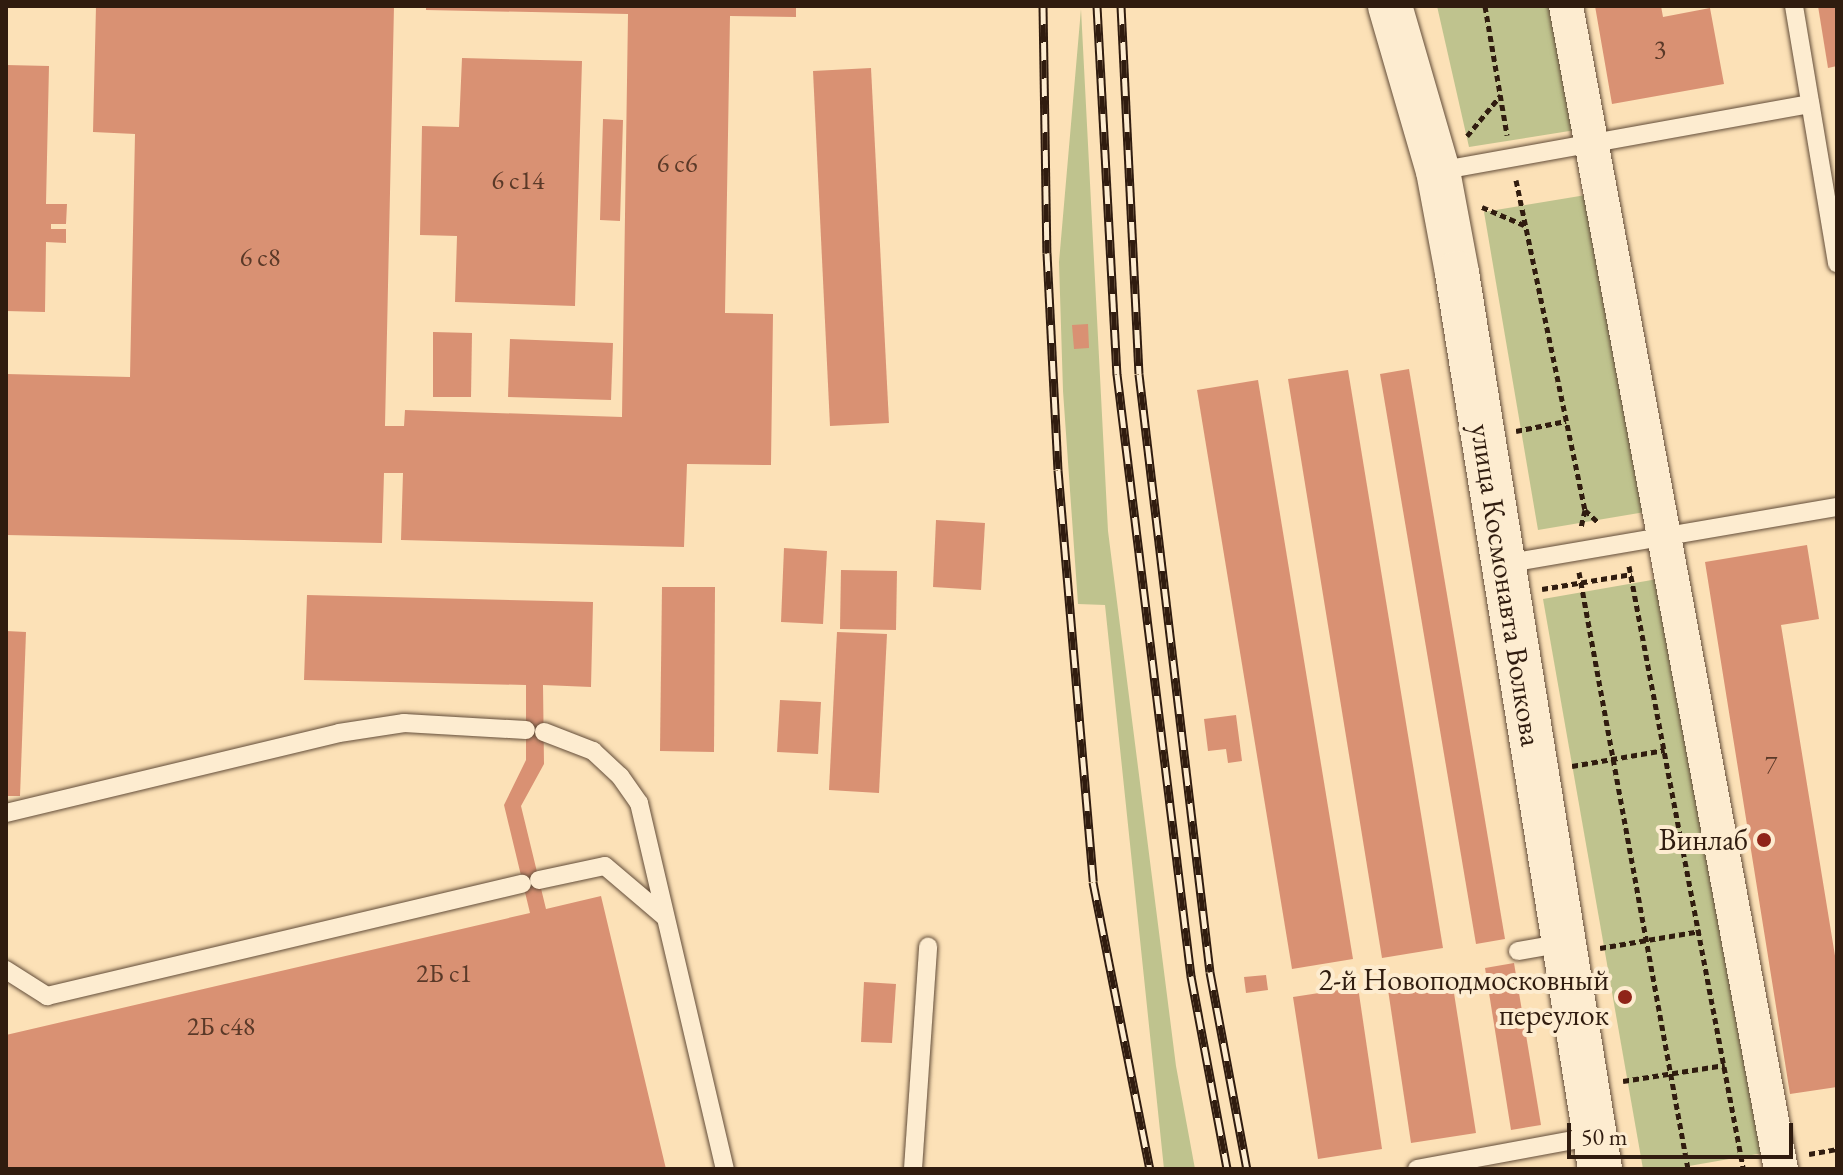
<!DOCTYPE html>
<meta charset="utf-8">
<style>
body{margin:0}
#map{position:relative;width:1843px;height:1175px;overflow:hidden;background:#fce1b7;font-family:"EB Garamond",serif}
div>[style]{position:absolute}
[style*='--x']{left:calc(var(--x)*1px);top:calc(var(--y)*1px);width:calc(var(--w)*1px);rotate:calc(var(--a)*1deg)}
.green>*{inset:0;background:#bfc38e}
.building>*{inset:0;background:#d99173}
.path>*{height:5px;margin-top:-2.5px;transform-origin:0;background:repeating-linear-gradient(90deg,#301c0f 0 6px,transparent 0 10px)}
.roads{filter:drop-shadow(0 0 2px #634d39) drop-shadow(0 0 2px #634d39)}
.service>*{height:18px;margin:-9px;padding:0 9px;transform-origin:9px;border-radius:9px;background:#fdecd0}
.minor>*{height:34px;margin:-17px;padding:0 17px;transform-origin:17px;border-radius:17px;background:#fdecd0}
.secondary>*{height:44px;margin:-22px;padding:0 22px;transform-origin:22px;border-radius:22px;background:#fdecd0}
.rail>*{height:9px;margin-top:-4.5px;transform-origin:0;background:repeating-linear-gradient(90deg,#fdecd0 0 18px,#301c0f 0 36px);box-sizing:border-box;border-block:2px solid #301c0f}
.dots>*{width:22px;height:22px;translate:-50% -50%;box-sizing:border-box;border:4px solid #fdecd0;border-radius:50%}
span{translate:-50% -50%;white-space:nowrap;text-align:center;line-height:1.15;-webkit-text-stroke:8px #fdecd0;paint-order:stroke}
.number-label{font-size:26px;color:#5a3928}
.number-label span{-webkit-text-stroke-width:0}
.street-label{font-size:30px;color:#301c0f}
.poi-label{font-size:30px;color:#301c0f}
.right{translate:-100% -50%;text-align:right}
.frame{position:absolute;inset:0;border:8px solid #301c0f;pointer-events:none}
.scale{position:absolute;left:1567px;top:1123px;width:226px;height:36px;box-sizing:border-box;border:4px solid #301c0f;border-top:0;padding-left:10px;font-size:24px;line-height:28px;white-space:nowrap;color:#301c0f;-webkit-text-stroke:6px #fdecd0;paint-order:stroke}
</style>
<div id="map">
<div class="green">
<i style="clip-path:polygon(1437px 6px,1559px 6px,1582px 129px,1469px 147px)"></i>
<i style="clip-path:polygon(1081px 9px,1108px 531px,1176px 1066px,1195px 1169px,1164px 1169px,1105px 605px,1078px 604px,1063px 391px,1059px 262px)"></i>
<i style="clip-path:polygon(1598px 193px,1651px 511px,1538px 530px,1484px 212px)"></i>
<i style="clip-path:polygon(1669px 577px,1769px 1152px,1672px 1169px,1643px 1169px,1543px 599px)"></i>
</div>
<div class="building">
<i style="clip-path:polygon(96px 6px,394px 6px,385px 426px,404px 426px,405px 410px,622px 417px,628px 14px,426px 10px,426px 6px,796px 6px,796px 17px,730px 16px,725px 313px,773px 314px,771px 465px,687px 464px,684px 547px,401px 540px,403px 473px,384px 473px,382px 543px,6px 535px,6px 374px,130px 377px,135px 134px,93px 132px)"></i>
<i style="clip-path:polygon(1595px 6px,1661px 6px,1663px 17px,1710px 8px,1724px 84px,1612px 104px)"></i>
<i style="clip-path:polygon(1818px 6px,1837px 6px,1837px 66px,1828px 68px)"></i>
<i style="clip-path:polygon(462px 58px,582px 61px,575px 306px,455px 302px,457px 236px,420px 235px,422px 126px,459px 127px)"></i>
<i style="clip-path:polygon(6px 65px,49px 66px,46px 204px,67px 204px,66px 224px,51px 224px,51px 229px,66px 229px,66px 243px,46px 242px,45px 312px,6px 311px)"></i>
<i style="clip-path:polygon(871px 68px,889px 423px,830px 426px,813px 71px)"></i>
<i style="clip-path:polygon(603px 119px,623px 120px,620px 221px,600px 220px)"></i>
<i style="clip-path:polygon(1088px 324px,1089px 348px,1074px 349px,1072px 325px)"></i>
<i style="clip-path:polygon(433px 332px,472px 333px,471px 397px,433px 397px)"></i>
<i style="clip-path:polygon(510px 339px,613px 343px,611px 400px,508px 397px)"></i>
<i style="clip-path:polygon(1409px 369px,1505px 939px,1476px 944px,1380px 374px)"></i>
<i style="clip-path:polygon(1348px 370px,1443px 948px,1382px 958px,1288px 379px)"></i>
<i style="clip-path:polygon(1258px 380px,1353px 959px,1292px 969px,1197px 390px)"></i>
<i style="clip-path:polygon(936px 520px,985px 523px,981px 590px,933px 587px)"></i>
<i style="clip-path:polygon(1807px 545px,1819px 619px,1781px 625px,1837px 968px,1837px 1087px,1790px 1094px,1705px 562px)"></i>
<i style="clip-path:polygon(784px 548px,827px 551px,823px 624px,781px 622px)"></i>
<i style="clip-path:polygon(841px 570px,897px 571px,896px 630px,840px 629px)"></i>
<i style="clip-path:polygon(662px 587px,715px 587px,714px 752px,660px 751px)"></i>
<i style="clip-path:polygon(307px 595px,593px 602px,591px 687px,543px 685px,544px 764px,521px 806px,546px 909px,601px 896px,666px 1169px,6px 1169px,6px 1035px,530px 913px,504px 805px,526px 760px,526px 685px,304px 680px)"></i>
<i style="clip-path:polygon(6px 631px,26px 632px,20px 796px,6px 796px)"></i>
<i style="clip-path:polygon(837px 632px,887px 634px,879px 793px,829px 790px)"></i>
<i style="clip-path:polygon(780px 700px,821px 702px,818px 754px,777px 752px)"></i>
<i style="clip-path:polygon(1236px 715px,1242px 761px,1228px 763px,1226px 749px,1208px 751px,1204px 719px)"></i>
<i style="clip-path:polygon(1514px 963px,1541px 1125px,1511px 1130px,1485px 968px)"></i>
<i style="clip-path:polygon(1451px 974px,1476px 1133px,1411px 1143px,1387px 983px)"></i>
<i style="clip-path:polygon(1266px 975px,1268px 990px,1246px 993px,1244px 977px)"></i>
<i style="clip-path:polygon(864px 982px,896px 984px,892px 1043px,861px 1042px)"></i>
<i style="clip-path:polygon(1358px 987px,1382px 1149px,1318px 1159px,1293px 997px)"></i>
</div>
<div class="path">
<i style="--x:1485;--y:6;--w:131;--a:80.3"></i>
<i style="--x:1467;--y:136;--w:53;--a:-50.3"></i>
<i style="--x:1516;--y:180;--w:337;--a:78.2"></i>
<i style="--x:1585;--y:510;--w:17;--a:103"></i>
<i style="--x:1482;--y:207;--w:46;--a:23.2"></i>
<i style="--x:1516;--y:431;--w:51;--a:-11.3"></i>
<i style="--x:1585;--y:510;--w:19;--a:43"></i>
<i style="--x:1629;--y:566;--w:612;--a:79.26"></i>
<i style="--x:1579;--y:572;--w:607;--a:79.65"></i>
<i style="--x:1542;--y:589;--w:91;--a:-9.5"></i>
<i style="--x:1572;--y:766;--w:94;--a:-9.8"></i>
<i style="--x:1600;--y:948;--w:102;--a:-9.6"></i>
<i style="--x:1623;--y:1081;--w:103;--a:-8.9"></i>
<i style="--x:1809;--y:1154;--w:28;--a:-10"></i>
</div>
<div class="roads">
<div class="service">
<i style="--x:1794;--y:6;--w:261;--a:80.5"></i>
<i style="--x:1438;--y:171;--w:378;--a:-10.2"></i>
<i style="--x:1503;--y:564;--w:339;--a:-9.7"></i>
<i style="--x:544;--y:732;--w:53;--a:21.2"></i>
<i style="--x:593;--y:751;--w:37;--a:43"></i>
<i style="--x:620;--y:776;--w:33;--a:55"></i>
<i style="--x:639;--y:803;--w:376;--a:76.8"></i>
<i style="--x:6;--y:813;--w:342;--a:-13.5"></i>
<i style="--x:339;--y:733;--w:66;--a:-8.7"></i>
<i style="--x:404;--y:723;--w:122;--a:3.3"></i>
<i style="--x:539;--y:880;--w:67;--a:-12"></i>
<i style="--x:605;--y:866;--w:79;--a:40.4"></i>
<i style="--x:1518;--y:951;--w:47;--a:-9.9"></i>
<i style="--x:6;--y:970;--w:49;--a:32.4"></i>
<i style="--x:47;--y:996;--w:488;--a:-13.3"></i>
<i style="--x:913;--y:1169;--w:223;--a:-86.1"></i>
<i style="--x:1417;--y:1169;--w:181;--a:-10.5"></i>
</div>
<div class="minor">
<i style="--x:1566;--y:6;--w:1183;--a:79.53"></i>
</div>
<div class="secondary">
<i style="--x:1390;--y:6;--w:172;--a:73.8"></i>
<i style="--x:1438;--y:171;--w:104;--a:79.4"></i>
<i style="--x:1457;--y:273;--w:907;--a:80.93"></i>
</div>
</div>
<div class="rail">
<i style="--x:1043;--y:6;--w:247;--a:89.1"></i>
<i style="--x:1047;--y:253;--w:217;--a:87.1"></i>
<i style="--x:1058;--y:470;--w:413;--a:85.1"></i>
<i style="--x:1093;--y:882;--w:293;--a:78.8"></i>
<i style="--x:1097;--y:6;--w:369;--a:86.9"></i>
<i style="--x:1117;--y:374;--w:607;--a:82.99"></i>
<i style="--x:1191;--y:976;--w:196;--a:79.4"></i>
<i style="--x:1121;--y:6;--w:368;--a:87.2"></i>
<i style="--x:1139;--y:374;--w:602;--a:83.23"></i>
<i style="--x:1210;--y:972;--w:200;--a:79.4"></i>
</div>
<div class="dots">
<i style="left:1764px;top:840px;background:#8f2418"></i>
<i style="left:1625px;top:997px;background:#8f2418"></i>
</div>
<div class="number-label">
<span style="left:1660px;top:50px">3</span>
<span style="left:677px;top:164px">6 с6</span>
<span style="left:518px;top:181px">6 с14</span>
<span style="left:260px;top:258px">6 с8</span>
<span style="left:1771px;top:766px">7</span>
<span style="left:444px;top:974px">2Б c1</span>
<span style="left:221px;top:1027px">2Б с48</span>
</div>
<div class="street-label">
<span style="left:1506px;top:585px;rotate:81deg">улица Космонавта Волкова</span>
</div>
<div class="poi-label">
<span class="right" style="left:1748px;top:840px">Винлаб</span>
<span class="right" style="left:1609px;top:997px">2-й Новоподмосковный<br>переулок</span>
</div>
<div class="frame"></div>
<div class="scale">50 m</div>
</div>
